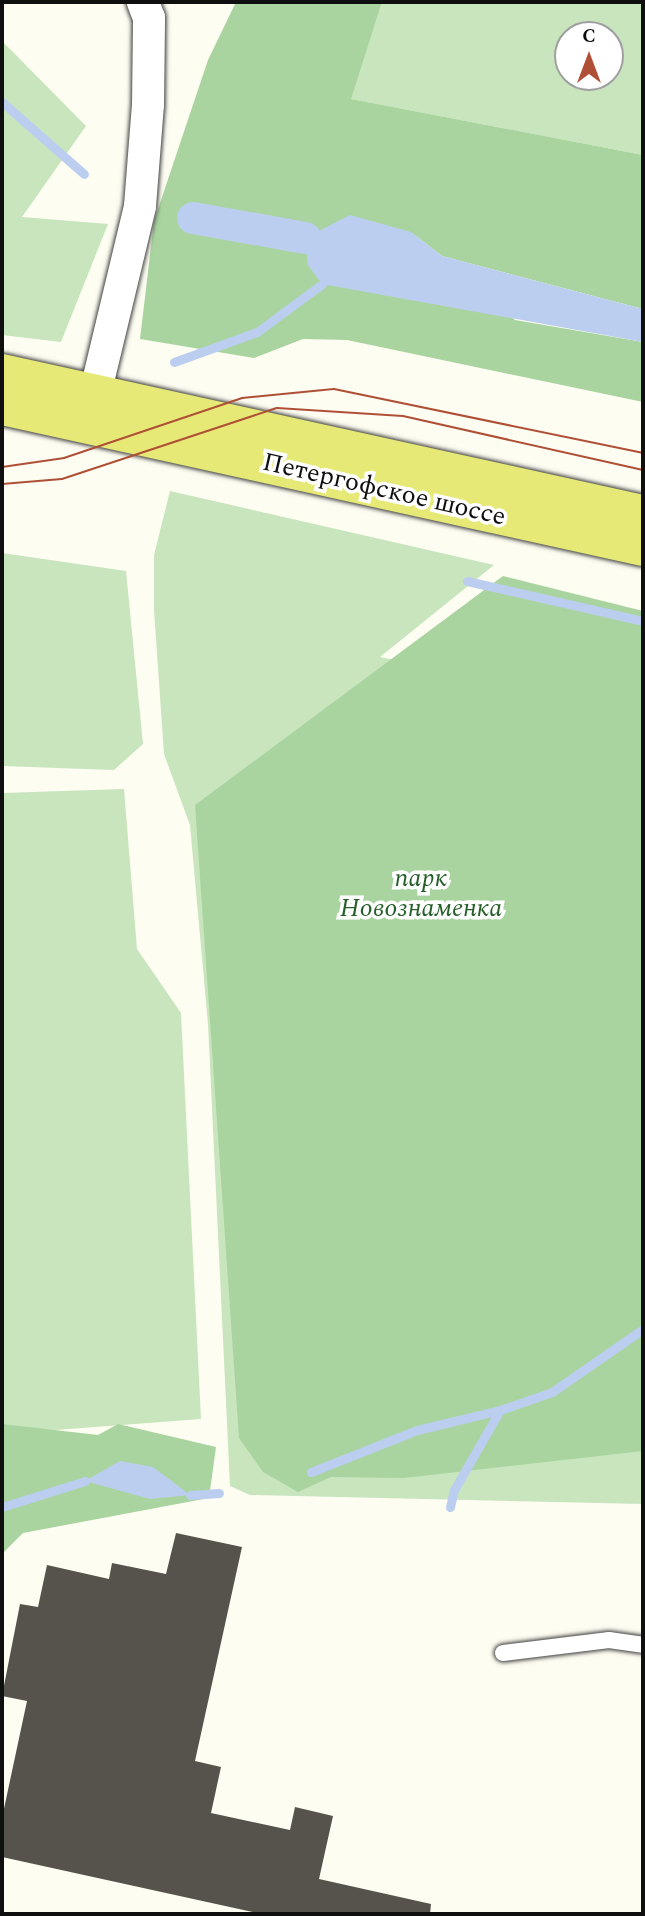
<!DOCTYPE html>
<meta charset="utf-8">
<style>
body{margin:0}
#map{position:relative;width:645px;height:1916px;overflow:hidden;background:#fdfdf2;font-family:Spectral,serif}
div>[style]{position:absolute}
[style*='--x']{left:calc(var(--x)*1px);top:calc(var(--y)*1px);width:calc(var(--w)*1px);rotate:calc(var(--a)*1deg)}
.green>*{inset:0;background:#c8e5be}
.forest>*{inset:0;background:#a9d49f}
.water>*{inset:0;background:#bcceef}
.stream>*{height:9px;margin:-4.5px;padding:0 4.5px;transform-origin:4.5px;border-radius:4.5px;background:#bcceef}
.canal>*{height:32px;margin:-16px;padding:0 16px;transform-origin:16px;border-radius:16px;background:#bcceef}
.building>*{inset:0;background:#56534c}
.roads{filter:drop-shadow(0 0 2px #424242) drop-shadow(0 0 2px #424242)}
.lane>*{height:16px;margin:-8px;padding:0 8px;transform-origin:8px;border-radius:8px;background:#fff}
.street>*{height:32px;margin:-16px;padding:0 16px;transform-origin:16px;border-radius:16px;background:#fff}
.primary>*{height:38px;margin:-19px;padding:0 19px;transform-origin:19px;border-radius:19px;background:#e7e976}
.tram>*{height:2px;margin:-1px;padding:0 1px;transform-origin:1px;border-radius:1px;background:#af5036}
span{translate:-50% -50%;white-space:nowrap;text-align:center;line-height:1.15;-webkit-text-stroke:7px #fff;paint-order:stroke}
.street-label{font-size:26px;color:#0f0f0f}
.park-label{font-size:26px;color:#265f29;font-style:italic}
.frame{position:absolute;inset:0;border:4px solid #0f0f0f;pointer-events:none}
.north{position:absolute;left:554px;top:21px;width:70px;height:70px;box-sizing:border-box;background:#fff;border:2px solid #9f9f9f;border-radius:50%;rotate:0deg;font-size:19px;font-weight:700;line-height:28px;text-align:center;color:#0f0f0f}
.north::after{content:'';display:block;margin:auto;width:24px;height:32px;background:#af5036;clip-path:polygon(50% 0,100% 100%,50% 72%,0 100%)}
</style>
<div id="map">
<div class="green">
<i style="clip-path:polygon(evenodd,382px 2px,643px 2px,643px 155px,350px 99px,382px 2px,568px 35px,610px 35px,610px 77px,568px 77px,568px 35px)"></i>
<i style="clip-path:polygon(2px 41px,86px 126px,22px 217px,108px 224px,61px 342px,2px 335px)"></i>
<i style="clip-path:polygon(170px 491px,494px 565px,380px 657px,643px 712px,643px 1504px,250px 1495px,230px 1486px,208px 1024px,190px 825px,164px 754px,154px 610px,154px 555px)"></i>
<i style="clip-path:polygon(2px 553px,126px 571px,143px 744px,114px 770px,2px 766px)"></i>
<i style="clip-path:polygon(124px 789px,137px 949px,181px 1013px,201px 1419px,2px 1434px,2px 793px)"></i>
</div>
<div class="forest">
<i style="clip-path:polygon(236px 2px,382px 2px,351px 99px,643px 155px,643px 309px,442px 256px,411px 232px,515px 320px,643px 342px,643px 402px,347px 340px,303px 339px,254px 358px,140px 339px,154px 221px,208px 60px)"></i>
<i style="clip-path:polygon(503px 576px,643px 611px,643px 1451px,404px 1478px,331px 1477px,298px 1492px,263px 1472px,239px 1438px,195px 805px)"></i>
<i style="clip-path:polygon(2px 1424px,98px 1435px,118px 1424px,216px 1447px,209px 1498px,23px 1533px,2px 1554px)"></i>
</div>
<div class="water">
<i style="clip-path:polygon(350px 215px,411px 232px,442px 256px,643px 309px,643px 342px,322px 284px,308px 265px,305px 238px)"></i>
<i style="clip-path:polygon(120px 1461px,153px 1467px,190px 1495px,150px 1499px,85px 1481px)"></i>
</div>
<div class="stream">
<i style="--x:2;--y:102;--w:109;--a:41.3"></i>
<i style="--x:174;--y:362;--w:88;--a:-19.9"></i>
<i style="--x:257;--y:332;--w:81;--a:-36.4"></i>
<i style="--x:467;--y:581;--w:180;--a:12.8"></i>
<i style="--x:311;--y:1472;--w:114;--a:-21.6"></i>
<i style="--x:417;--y:1430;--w:85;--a:-13.5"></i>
<i style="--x:190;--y:1495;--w:29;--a:-4"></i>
<i style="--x:2;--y:1507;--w:87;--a:-17.4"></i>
<i style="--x:450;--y:1507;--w:17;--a:-77"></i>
<i style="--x:454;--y:1490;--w:92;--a:-60.1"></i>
<i style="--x:500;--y:1410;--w:55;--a:-19.1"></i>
<i style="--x:552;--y:1392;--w:111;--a:-34.7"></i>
</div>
<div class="canal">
<i style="--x:193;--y:218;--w:114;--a:10.1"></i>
</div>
<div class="building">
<i style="clip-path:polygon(176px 1533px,242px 1547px,195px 1761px,221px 1767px,211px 1813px,290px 1830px,295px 1807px,333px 1816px,319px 1879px,431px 1904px,430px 1914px,262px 1914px,2px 1857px,2px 1818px,27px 1701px,2px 1696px,20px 1604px,38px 1607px,47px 1565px,109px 1579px,112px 1563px,166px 1574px)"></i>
</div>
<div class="roads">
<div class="lane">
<i style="--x:503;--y:1653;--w:107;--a:-7"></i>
<i style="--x:609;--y:1640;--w:34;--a:8"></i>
</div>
<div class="street">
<i style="--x:95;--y:394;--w:193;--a:-76.5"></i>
<i style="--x:140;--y:206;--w:101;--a:-85.5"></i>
<i style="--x:148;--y:105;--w:87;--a:-89.3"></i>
<i style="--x:149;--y:18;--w:17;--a:-111"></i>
</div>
<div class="primary">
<i style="--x:2;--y:373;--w:656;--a:12.41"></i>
<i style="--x:2;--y:406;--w:656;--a:12.41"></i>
</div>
</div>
<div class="tram">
<i style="--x:2;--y:467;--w:63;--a:-8.3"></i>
<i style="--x:64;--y:458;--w:188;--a:-18.6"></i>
<i style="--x:242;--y:398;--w:92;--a:-5.6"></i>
<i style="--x:334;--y:389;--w:316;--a:11.7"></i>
<i style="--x:2;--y:484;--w:60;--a:-4.8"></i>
<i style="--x:62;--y:479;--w:226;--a:-18.3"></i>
<i style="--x:277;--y:408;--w:126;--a:3.6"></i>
<i style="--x:403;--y:416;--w:246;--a:12.7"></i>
</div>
<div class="street-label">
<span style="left:384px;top:490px;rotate:13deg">Петергофское шоссе</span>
</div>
<div class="park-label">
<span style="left:421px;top:894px">парк<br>Новознаменка</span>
</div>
<div class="frame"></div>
<div class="north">С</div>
</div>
